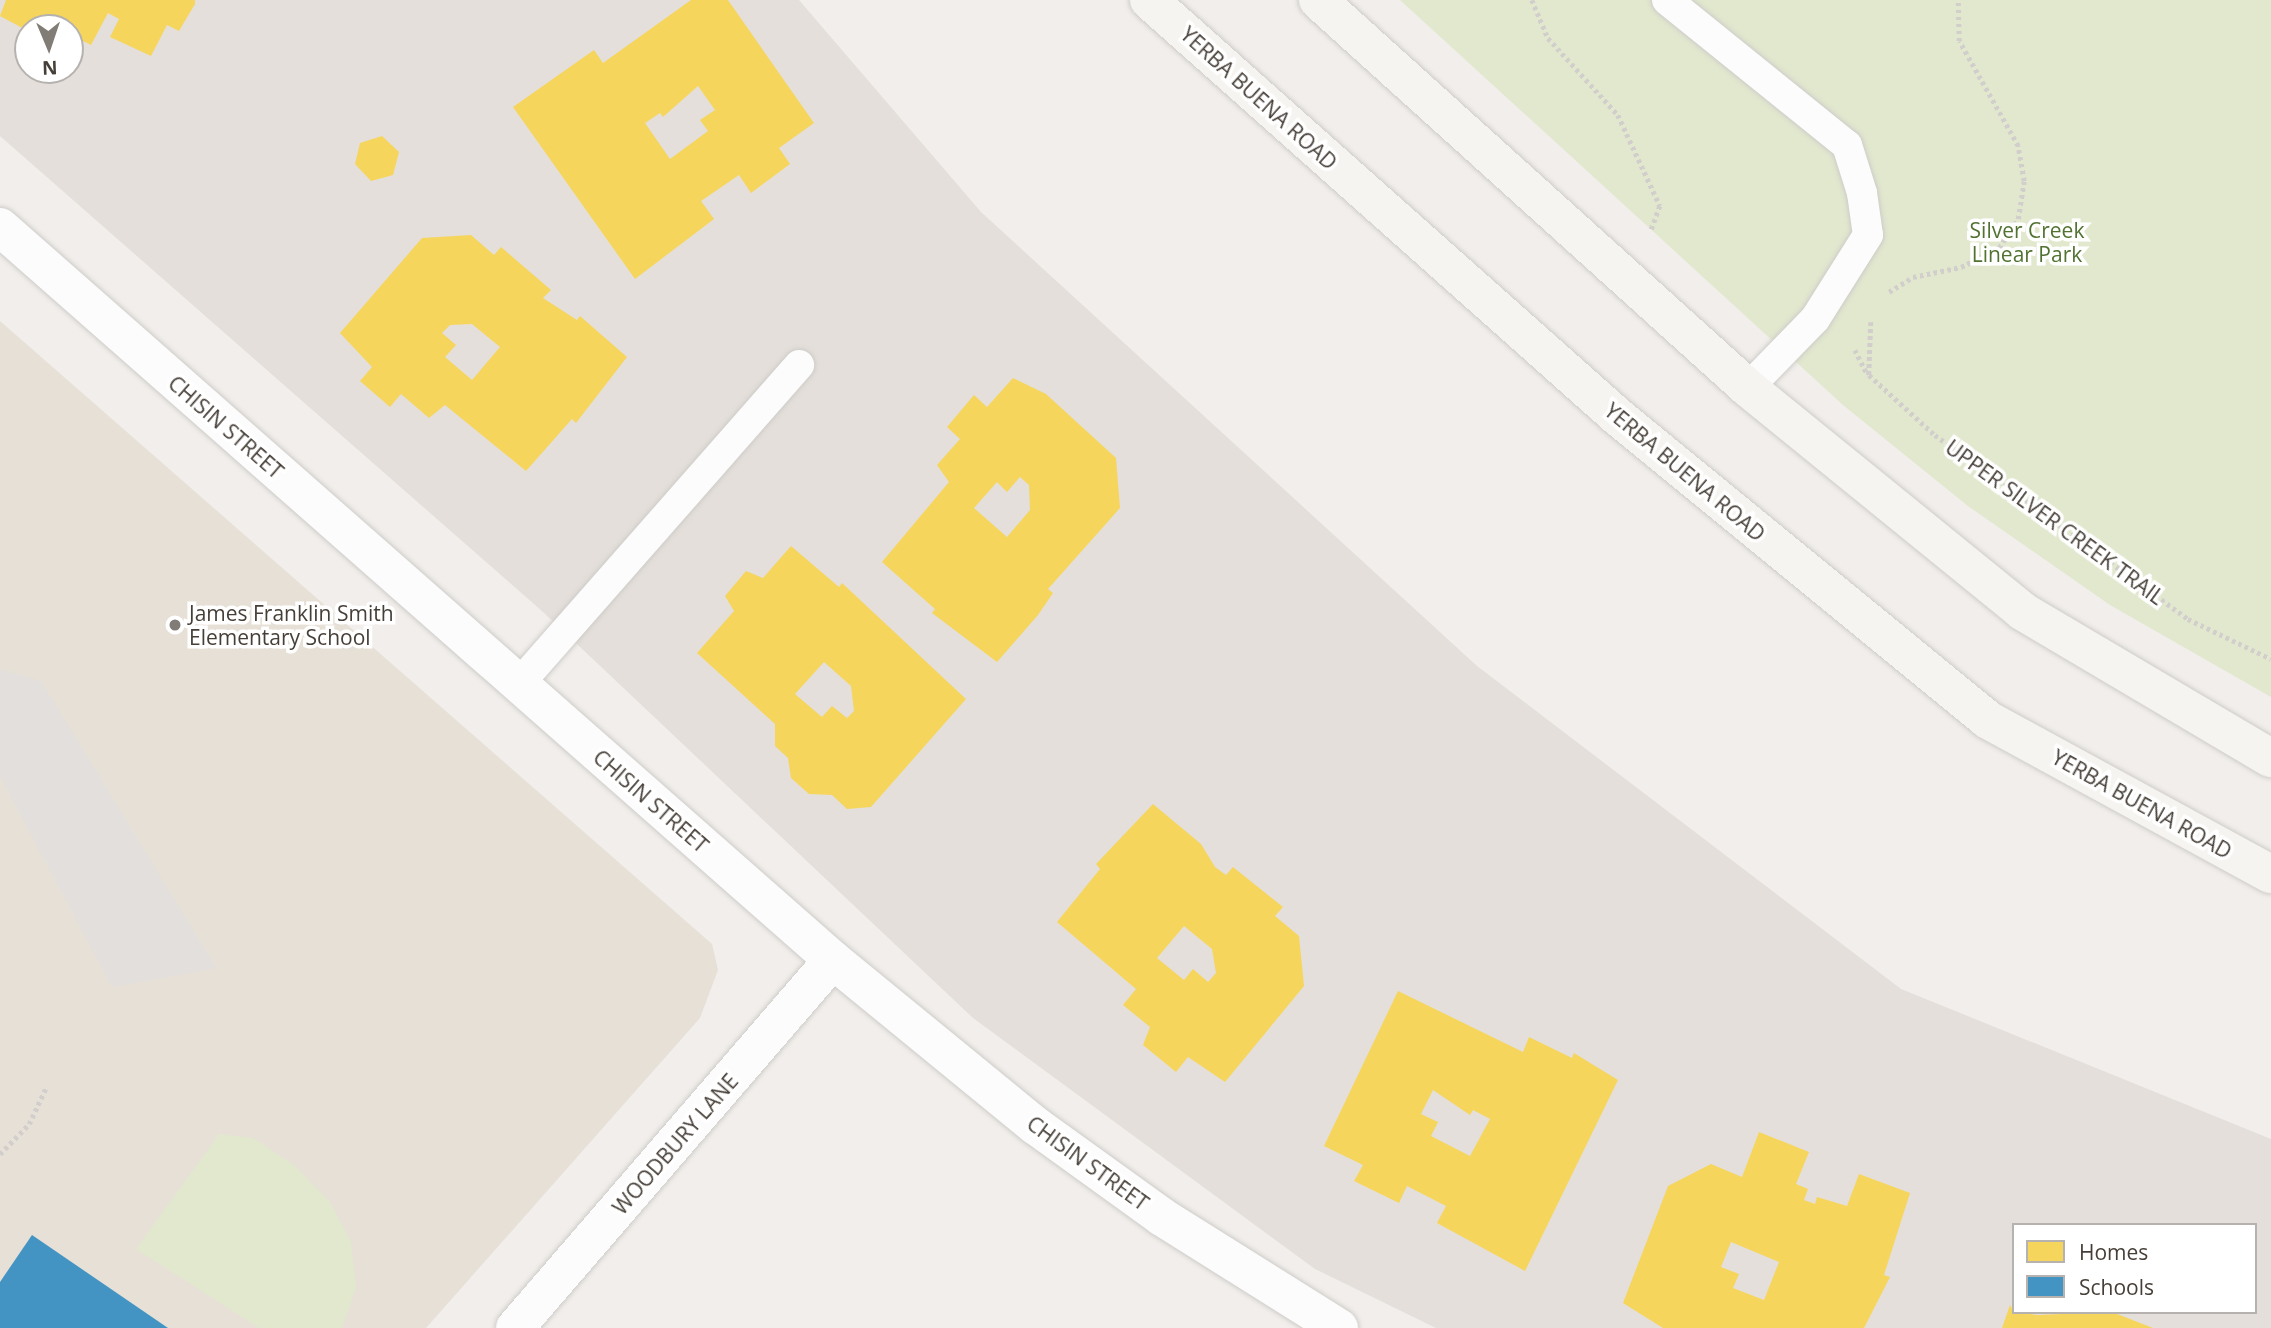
<!DOCTYPE html>
<style>
body{margin:0}
#map{position:relative;width:2271px;height:1328px;overflow:hidden;background:#f1eeeb;font-family:"Open Sans",sans-serif}
div>[style]{position:absolute}
[style*='--x']{left:calc(var(--x)*1px);top:calc(var(--y)*1px);width:calc(var(--w)*1px);rotate:calc(var(--a)*1deg)}
.residential>*{inset:0;background:#e4dfda}
.education>*{inset:0;background:#e6e0d7}
.green>*{inset:0;background:#e1e8ce}
.parking>*{inset:0;background:#e2dfdc}
.homes>*{inset:0;background:#f6d55c}
.schools>*{inset:0;background:#4393c3}
.path>*{height:4.5px;margin-top:-2.25px;transform-origin:0;background:repeating-linear-gradient(90deg,#d1cecc 0 3.5px,transparent 0 7px)}
.roads{filter:drop-shadow(0 0 2px #ceccc9) drop-shadow(0 0 2px #ceccc9)}
.lane>*{height:30px;margin:-15px;padding:0 15px;transform-origin:15px;border-radius:15px;background:#fdfcfc}
.street>*{height:38px;margin:-19px;padding:0 19px;transform-origin:19px;border-radius:19px;background:#fdfcfc}
.secondary>*{height:38px;margin:-19px;padding:0 19px;transform-origin:19px;border-radius:19px;background:#f6f4f0}
.dots>*{width:19px;height:19px;translate:-50% -50%;box-sizing:border-box;border:4px solid #fff;border-radius:50%}
span{translate:-50% -50%;white-space:nowrap;text-align:center;line-height:1.15;-webkit-text-stroke:7px #fff;paint-order:stroke}
.street-label{font-size:21px;color:#463f38}
.park-label{font-size:21px;color:#517231}
.poi-label{font-size:21px;color:#463f38}
.left{translate:0 -50%;text-align:left}
.legend{position:absolute;left:2012px;top:1223px;width:245px;height:91px;box-sizing:border-box;background:#fff;border:2px solid #b5b2af;margin:0;padding:9px 12px;list-style:none;font-size:21px;color:#463f38}
.legend li{display:flex;align-items:center;gap:14px;height:35px}
.legend b{width:35px;border:2px solid #b5b2af}
.north{position:absolute;left:14px;top:14px;width:70px;height:70px;box-sizing:border-box;background:#fff;border:2px solid #b5b2af;border-radius:50%;rotate:178deg;font-size:19px;font-weight:700;line-height:28px;text-align:center;color:#463f38}
.north::after{content:'';display:block;margin:auto;width:24px;height:32px;background:#827c77;clip-path:polygon(50% 0,100% 100%,50% 72%,0 100%)}
</style>
<div id="map">
<div class="residential">
<i style="clip-path:polygon(evenodd,0 0,799px 0,981px 212px,1477px 666px,1901px 989px,2271px 1139px,2271px 1328px,1436px 1328px,1315px 1269px,973px 1018px,543px 612px,0 136px,0 0,28px 28px,70px 28px,70px 70px,28px 70px,28px 28px,0 0,2014px 1225px,2255px 1225px,2255px 1312px,2014px 1312px,2014px 1225px)"></i>
</div>
<div class="education">
<i style="clip-path:polygon(0 321px,712px 944px,718px 970px,700px 1018px,426px 1328px,0 1328px)"></i>
</div>
<div class="green">
<i style="clip-path:polygon(1400px 0,2271px 0,2271px 697px,2110px 605px,1968px 506px,1843px 405px)"></i>
<i style="clip-path:polygon(219px 1134px,253px 1138px,294px 1165px,330px 1202px,351px 1242px,356px 1288px,342px 1328px,259px 1328px,136px 1249px)"></i>
</div>
<div class="parking">
<i style="clip-path:polygon(0 670px,41px 681px,216px 968px,112px 987px,0 776px)"></i>
</div>
<div class="homes">
<i style="clip-path:polygon(6px 0,195px 0,195px 4px,179px 31px,167px 25px,151px 56px,110px 37px,119px 19px,108px 13px,91px 45px,83px 41px,76px 55px,70px 52px,70px 28px,28px 31px,0 16px)"></i>
<i style="clip-path:polygon(evenodd,691px 0,728px 0,814px 123px,779px 148px,790px 164px,751px 193px,739px 175px,701px 201px,714px 219px,635px 279px,513px 107px,594px 50px,603px 63px,691px 0,698px 86px,715px 110px,700px 120px,708px 131px,670px 159px,645px 123px,660px 113px,663px 117px,698px 86px)"></i>
<i style="clip-path:polygon(382px 136px,399px 152px,393px 175px,371px 181px,355px 164px,360px 143px)"></i>
<i style="clip-path:polygon(evenodd,471px 235px,494px 255px,501px 247px,551px 290px,543px 298px,577px 320px,580px 316px,627px 357px,576px 423px,572px 419px,526px 471px,445px 405px,429px 418px,401px 394px,390px 407px,360px 381px,372px 367px,340px 333px,422px 238px,471px 235px,472px 324px,500px 347px,472px 380px,445px 357px,456px 345px,442px 333px,450px 325px,472px 324px)"></i>
<i style="clip-path:polygon(evenodd,1013px 378px,1046px 394px,1116px 458px,1120px 508px,1048px 589px,1053px 593px,1038px 615px,997px 662px,932px 613px,935px 609px,882px 562px,949px 482px,937px 465px,960px 439px,947px 427px,974px 395px,987px 407px,1013px 378px,1020px 477px,1029px 485px,1030px 510px,1007px 537px,974px 508px,997px 482px,1007px 492px,1020px 477px)"></i>
<i style="clip-path:polygon(evenodd,791px 546px,839px 587px,842px 583px,966px 699px,871px 807px,847px 809px,832px 795px,809px 794px,791px 778px,788px 758px,775px 746px,775px 724px,697px 653px,734px 611px,725px 596px,746px 571px,763px 578px,791px 546px,824px 662px,851px 686px,854px 711px,847px 718px,832px 706px,822px 717px,795px 694px,824px 662px)"></i>
<i style="clip-path:polygon(evenodd,1153px 804px,1201px 844px,1215px 867px,1226px 875px,1233px 867px,1283px 907px,1275px 916px,1299px 936px,1304px 986px,1225px 1082px,1188px 1057px,1176px 1072px,1143px 1045px,1150px 1027px,1123px 1005px,1136px 989px,1057px 922px,1100px 869px,1096px 864px,1153px 804px,1184px 926px,1212px 949px,1216px 973px,1208px 982px,1193px 969px,1184px 980px,1157px 958px,1184px 926px)"></i>
<i style="clip-path:polygon(evenodd,1398px 991px,1523px 1052px,1529px 1037px,1572px 1058px,1574px 1053px,1618px 1080px,1525px 1271px,1437px 1223px,1446px 1206px,1407px 1186px,1399px 1203px,1354px 1181px,1363px 1165px,1324px 1146px,1398px 991px,1433px 1090px,1470px 1115px,1473px 1110px,1490px 1119px,1470px 1156px,1431px 1136px,1438px 1122px,1421px 1114px,1433px 1090px)"></i>
<i style="clip-path:polygon(evenodd,1759px 1132px,1809px 1152px,1796px 1184px,1808px 1189px,1804px 1200px,1815px 1204px,1817px 1197px,1847px 1206px,1859px 1174px,1910px 1193px,1884px 1275px,1890px 1277px,1864px 1328px,1663px 1328px,1623px 1303px,1668px 1186px,1711px 1164px,1742px 1177px,1759px 1132px,1731px 1242px,1779px 1262px,1764px 1300px,1733px 1288px,1739px 1274px,1721px 1267px,1731px 1242px)"></i>
<i style="clip-path:polygon(2010px 1305px,2014px 1312px,2037px 1315px,2112px 1312px,2153px 1328px,2002px 1328px)"></i>
</div>
<div class="schools">
<i style="clip-path:polygon(32px 1235px,168px 1328px,0 1328px,0 1282px)"></i>
</div>
<div class="path">
<i style="--x:1532;--y:0;--w:41;--a:67.2"></i>
<i style="--x:1548;--y:38;--w:104;--a:47.7"></i>
<i style="--x:1618;--y:115;--w:100;--a:65.2"></i>
<i style="--x:1660;--y:206;--w:27;--a:110"></i>
<i style="--x:1889;--y:292;--w:28;--a:-32"></i>
<i style="--x:1913;--y:277;--w:49;--a:-11.8"></i>
<i style="--x:1961;--y:267;--w:42;--a:-26.6"></i>
<i style="--x:1999;--y:248;--w:35;--a:-57"></i>
<i style="--x:2018;--y:219;--w:38;--a:-81"></i>
<i style="--x:2024;--y:181;--w:36;--a:-100"></i>
<i style="--x:2018;--y:146;--w:120;--a:-119.3"></i>
<i style="--x:1959;--y:41;--w:41;--a:-91.4"></i>
<i style="--x:1871;--y:322;--w:53;--a:92.2"></i>
<i style="--x:1869;--y:375;--w:89;--a:42.3"></i>
<i style="--x:1935;--y:435;--w:313;--a:36"></i>
<i style="--x:2188;--y:619;--w:92;--a:25.7"></i>
<i style="--x:1855;--y:350;--w:28;--a:63"></i>
<i style="--x:0;--y:1154;--w:42;--a:-46"></i>
<i style="--x:29;--y:1124;--w:40;--a:-65"></i>
</div>
<div class="roads">
<div class="lane">
<i style="--x:1667;--y:0;--w:231;--a:38.9"></i>
<i style="--x:1847;--y:145;--w:50;--a:72.6"></i>
<i style="--x:1862;--y:193;--w:42;--a:81.9"></i>
<i style="--x:1868;--y:235;--w:99;--a:122.2"></i>
<i style="--x:1815;--y:319;--w:96;--a:134.2"></i>
<i style="--x:518;--y:685;--w:426;--a:-48.7"></i>
</div>
<div class="street">
<i style="--x:0;--y:227;--w:1110;--a:41.35"></i>
<i style="--x:833;--y:960;--w:262;--a:39.3"></i>
<i style="--x:1036;--y:1126;--w:155;--a:35.8"></i>
<i style="--x:1162;--y:1217;--w:209;--a:32.1"></i>
<i style="--x:515;--y:1328;--w:486;--a:-49.2"></i>
</div>
<div class="secondary">
<i style="--x:1149;--y:0;--w:628;--a:41.64"></i>
<i style="--x:1618;--y:417;--w:478;--a:39.3"></i>
<i style="--x:1988;--y:720;--w:322;--a:28.6"></i>
<i style="--x:1318;--y:0;--w:579;--a:42.06"></i>
<i style="--x:1748;--y:388;--w:353;--a:39.1"></i>
<i style="--x:2022;--y:611;--w:289;--a:30.6"></i>
</div>
</div>
<div class="dots">
<i style="left:175px;top:625px;background:#827c77"></i>
</div>
<div class="street-label">
<span style="left:1259px;top:98px;rotate:42deg">YERBA BUENA ROAD</span>
<span style="left:226px;top:427px;rotate:41deg">CHISIN STREET</span>
<span style="left:1685px;top:472px;rotate:40deg">YERBA BUENA ROAD</span>
<span style="left:2055px;top:522px;rotate:36deg">UPPER SILVER CREEK TRAIL</span>
<span style="left:651px;top:801px;rotate:41deg">CHISIN STREET</span>
<span style="left:2142px;top:804px;rotate:29deg">YERBA BUENA ROAD</span>
<span style="left:675px;top:1144px;rotate:-49deg">WOODBURY LANE</span>
<span style="left:1088px;top:1163px;rotate:36deg">CHISIN STREET</span>
</div>
<div class="park-label">
<span style="left:2027px;top:242px">Silver Creek<br>Linear Park</span>
</div>
<div class="poi-label">
<span class="left" style="left:189px;top:625px">James Franklin Smith<br>Elementary School</span>
</div>
<ul class="legend">
<li><b style="height:19px;background:#f6d55c"></b>Homes</li>
<li><b style="height:19px;background:#4393c3"></b>Schools</li>
</ul>
<div class="north">N</div>
</div>
